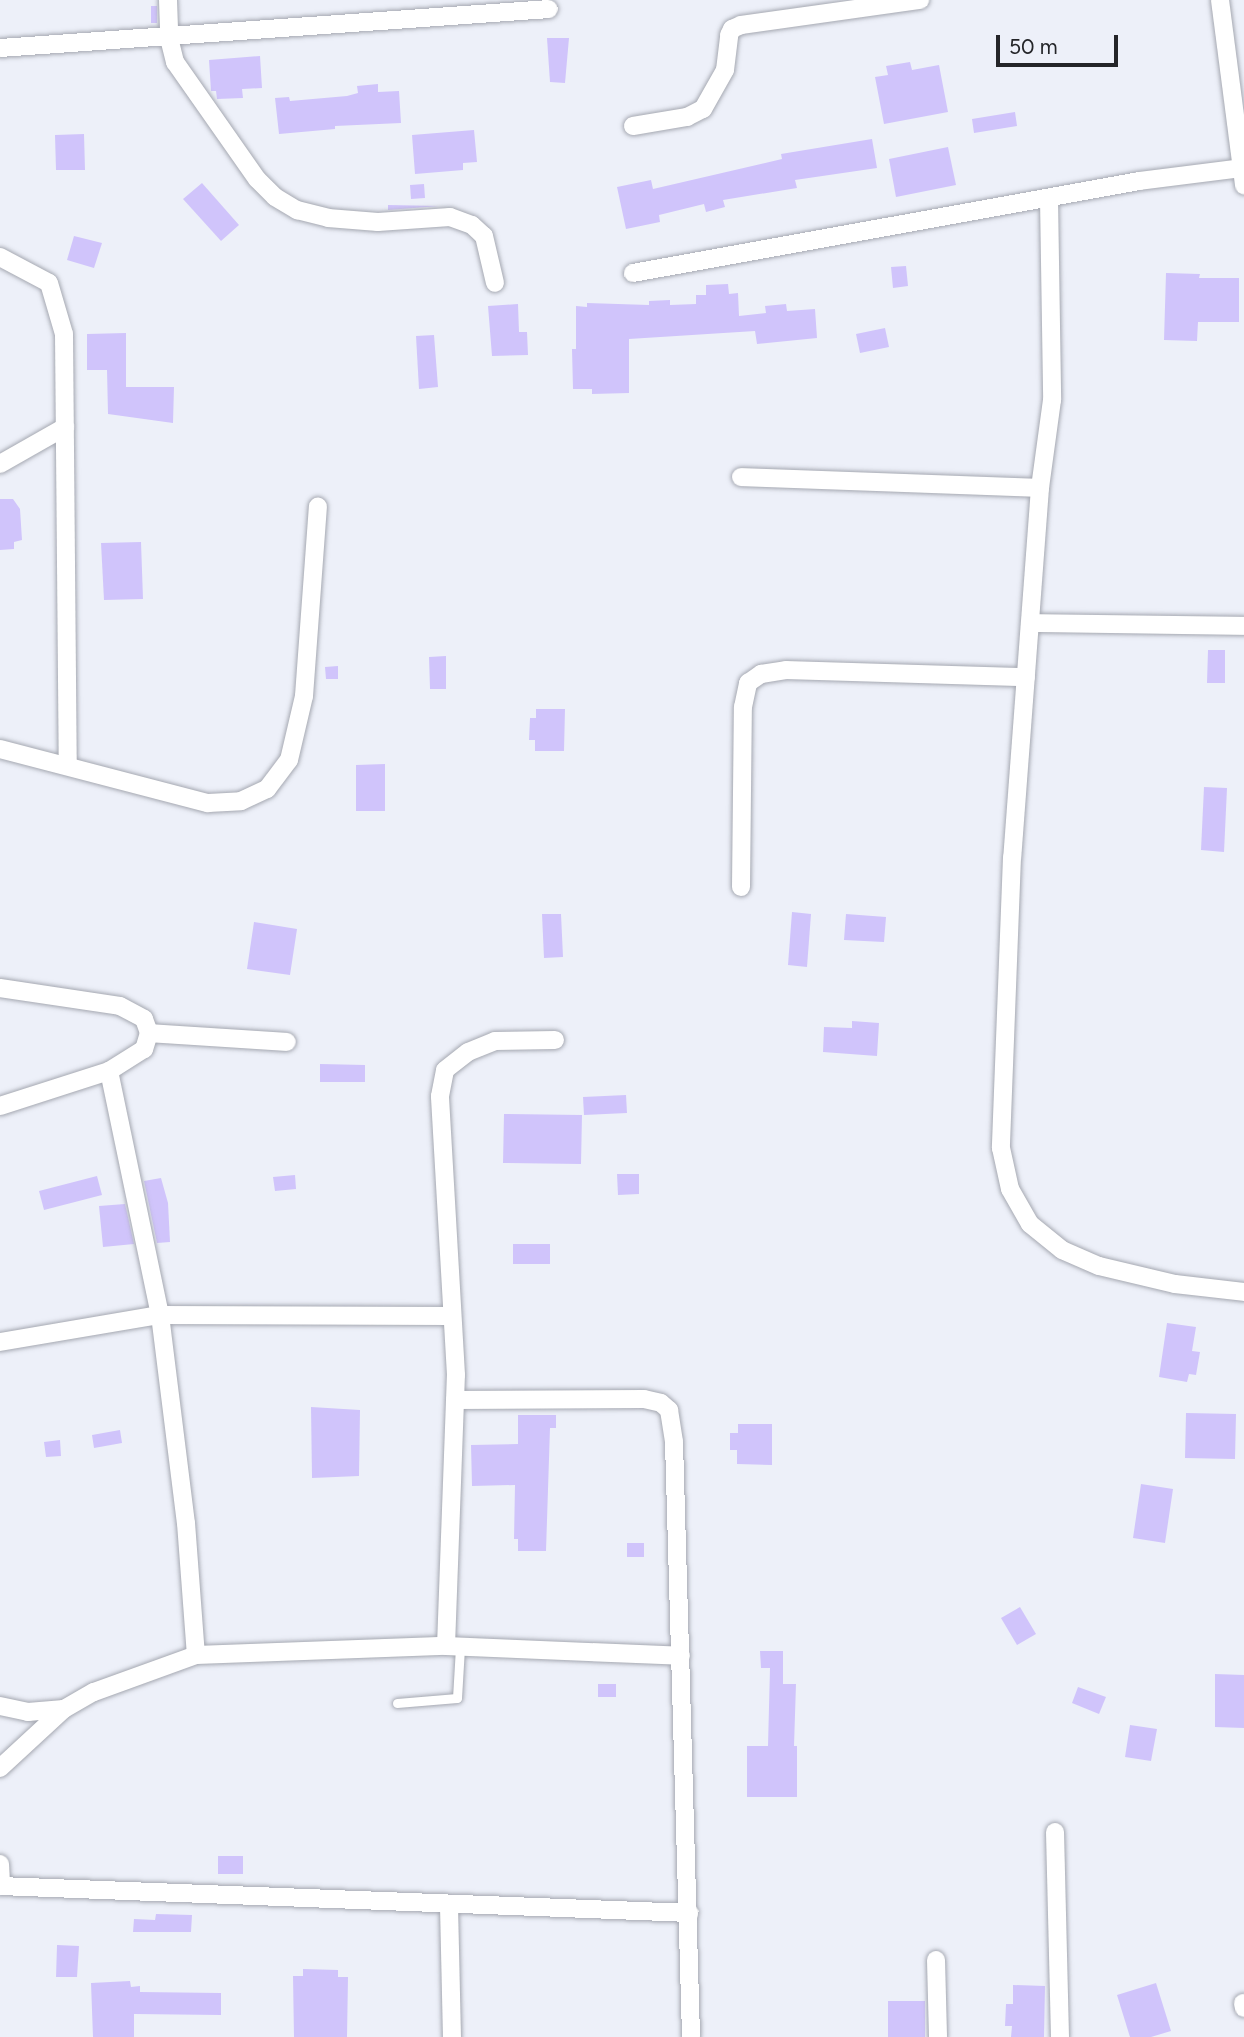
<!DOCTYPE html>
<style>
body{margin:0}
#map{position:relative;width:1244px;height:2037px;overflow:hidden;background:#edf0f9;font-family:Figtree,sans-serif}
div>[style]{position:absolute}
[style*='--x']{left:calc(var(--x)*1px);top:calc(var(--y)*1px);width:calc(var(--w)*1px);rotate:calc(var(--a)*1deg)}
.building>*{inset:0;background:#d0c4fb}
.roads{filter:drop-shadow(0 0 2px #a5a8b1) drop-shadow(0 0 2px #a5a8b1)}
.lane>*{height:9px;margin:-4.5px;padding:0 4.5px;transform-origin:4.5px;border-radius:4.5px;background:#fff}
.street>*{height:18px;margin:-9px;padding:0 9px;transform-origin:9px;border-radius:9px;background:#fff}
span{translate:-50% -50%;white-space:nowrap;text-align:center;line-height:1.15;-webkit-text-stroke:5px #edf0f9;paint-order:stroke}
.scale{position:absolute;left:996px;top:35px;width:122px;height:32px;box-sizing:border-box;border:4px solid #242529;border-top:0;padding-left:9px;font-size:21px;line-height:24px;white-space:nowrap;color:#242529;-webkit-text-stroke:5px #edf0f9;paint-order:stroke}
</style>
<div id="map">
<div class="building">
<i style="clip-path:polygon(151px 6px,157px 6px,157px 23px,151px 23px)"></i>
<i style="clip-path:polygon(547px 38px,569px 38px,565px 83px,550px 82px)"></i>
<i style="clip-path:polygon(260px 56px,262px 88px,242px 89px,243px 98px,217px 99px,216px 91px,211px 91px,209px 60px)"></i>
<i style="clip-path:polygon(910px 62px,912px 70px,939px 65px,948px 112px,884px 124px,875px 77px,888px 75px,886px 66px)"></i>
<i style="clip-path:polygon(378px 84px,378px 92px,399px 91px,401px 123px,335px 126px,335px 129px,279px 134px,275px 98px,289px 97px,290px 101px,347px 96px,358px 93px,357px 86px)"></i>
<i style="clip-path:polygon(1015px 112px,1017px 126px,974px 133px,972px 119px)"></i>
<i style="clip-path:polygon(474px 130px,477px 162px,463px 163px,463px 170px,415px 174px,412px 135px)"></i>
<i style="clip-path:polygon(84px 134px,85px 170px,56px 170px,55px 135px)"></i>
<i style="clip-path:polygon(872px 139px,877px 168px,795px 180px,797px 188px,723px 200px,725px 207px,706px 212px,704px 204px,659px 215px,660px 222px,626px 229px,617px 187px,651px 180px,653px 189px,782px 159px,781px 154px)"></i>
<i style="clip-path:polygon(948px 147px,956px 185px,896px 197px,889px 159px)"></i>
<i style="clip-path:polygon(202px 183px,239px 225px,221px 241px,183px 199px)"></i>
<i style="clip-path:polygon(424px 184px,425px 198px,411px 199px,410px 185px)"></i>
<i style="clip-path:polygon(388px 205px,439px 206px,388px 210px)"></i>
<i style="clip-path:polygon(74px 236px,102px 243px,94px 268px,67px 260px)"></i>
<i style="clip-path:polygon(906px 266px,908px 286px,893px 288px,891px 267px)"></i>
<i style="clip-path:polygon(1166px 273px,1200px 274px,1199px 278px,1239px 278px,1239px 322px,1198px 322px,1197px 341px,1164px 340px)"></i>
<i style="clip-path:polygon(728px 284px,729px 294px,738px 293px,739px 316px,766px 313px,765px 306px,786px 304px,787px 311px,815px 309px,817px 338px,757px 344px,755px 331px,629px 339px,629px 393px,592px 394px,592px 389px,573px 389px,572px 349px,576px 349px,576px 306px,587px 307px,587px 303px,649px 305px,649px 301px,670px 300px,670px 305px,696px 304px,696px 295px,706px 295px,706px 285px)"></i>
<i style="clip-path:polygon(518px 304px,519px 332px,527px 332px,528px 355px,492px 356px,488px 306px)"></i>
<i style="clip-path:polygon(885px 328px,889px 347px,860px 353px,856px 334px)"></i>
<i style="clip-path:polygon(126px 333px,126px 387px,174px 387px,173px 423px,108px 414px,107px 370px,87px 370px,87px 334px)"></i>
<i style="clip-path:polygon(434px 335px,438px 387px,419px 389px,416px 336px)"></i>
<i style="clip-path:polygon(0 499px,13px 499px,20px 509px,22px 540px,14px 542px,14px 549px,0 550px)"></i>
<i style="clip-path:polygon(141px 542px,143px 599px,104px 600px,101px 543px)"></i>
<i style="clip-path:polygon(1208px 650px,1225px 650px,1225px 683px,1207px 683px)"></i>
<i style="clip-path:polygon(446px 656px,446px 689px,430px 689px,429px 657px)"></i>
<i style="clip-path:polygon(338px 666px,338px 679px,326px 679px,325px 667px)"></i>
<i style="clip-path:polygon(536px 709px,565px 709px,564px 751px,535px 751px,535px 740px,529px 740px,530px 718px,536px 718px)"></i>
<i style="clip-path:polygon(385px 764px,385px 811px,356px 811px,356px 765px)"></i>
<i style="clip-path:polygon(1204px 787px,1227px 788px,1224px 852px,1201px 850px)"></i>
<i style="clip-path:polygon(792px 912px,811px 914px,807px 967px,788px 965px)"></i>
<i style="clip-path:polygon(542px 914px,561px 914px,563px 957px,544px 958px)"></i>
<i style="clip-path:polygon(846px 914px,886px 917px,884px 942px,844px 940px)"></i>
<i style="clip-path:polygon(254px 922px,297px 929px,290px 975px,247px 969px)"></i>
<i style="clip-path:polygon(852px 1021px,879px 1023px,877px 1056px,823px 1052px,824px 1027px,852px 1028px)"></i>
<i style="clip-path:polygon(320px 1064px,365px 1065px,365px 1082px,320px 1082px)"></i>
<i style="clip-path:polygon(626px 1095px,627px 1113px,584px 1115px,583px 1097px)"></i>
<i style="clip-path:polygon(504px 1114px,582px 1115px,581px 1164px,503px 1163px)"></i>
<i style="clip-path:polygon(617px 1174px,639px 1174px,639px 1194px,618px 1195px)"></i>
<i style="clip-path:polygon(295px 1175px,296px 1189px,275px 1191px,273px 1177px)"></i>
<i style="clip-path:polygon(97px 1176px,102px 1195px,44px 1210px,39px 1191px)"></i>
<i style="clip-path:polygon(161px 1178px,168px 1203px,170px 1242px,157px 1243px,144px 1181px)"></i>
<i style="clip-path:polygon(125px 1204px,134px 1244px,103px 1247px,99px 1206px)"></i>
<i style="clip-path:polygon(513px 1244px,550px 1244px,550px 1264px,513px 1264px)"></i>
<i style="clip-path:polygon(1167px 1323px,1196px 1327px,1192px 1351px,1200px 1352px,1196px 1375px,1189px 1374px,1187px 1382px,1159px 1377px)"></i>
<i style="clip-path:polygon(311px 1407px,360px 1410px,359px 1476px,312px 1478px)"></i>
<i style="clip-path:polygon(1186px 1413px,1236px 1414px,1235px 1459px,1185px 1458px)"></i>
<i style="clip-path:polygon(518px 1415px,556px 1415px,556px 1428px,550px 1428px,546px 1551px,518px 1551px,518px 1539px,514px 1539px,515px 1485px,472px 1486px,471px 1445px,518px 1444px)"></i>
<i style="clip-path:polygon(738px 1424px,772px 1424px,772px 1465px,737px 1464px,737px 1450px,730px 1450px,730px 1433px,738px 1433px)"></i>
<i style="clip-path:polygon(120px 1430px,122px 1443px,94px 1448px,92px 1435px)"></i>
<i style="clip-path:polygon(60px 1440px,61px 1456px,46px 1457px,44px 1442px)"></i>
<i style="clip-path:polygon(1141px 1484px,1173px 1489px,1165px 1543px,1133px 1538px)"></i>
<i style="clip-path:polygon(627px 1543px,644px 1543px,644px 1557px,627px 1557px)"></i>
<i style="clip-path:polygon(1020px 1607px,1036px 1634px,1017px 1645px,1001px 1618px)"></i>
<i style="clip-path:polygon(760px 1651px,783px 1651px,783px 1684px,796px 1684px,794px 1746px,797px 1746px,797px 1797px,747px 1797px,747px 1746px,768px 1746px,770px 1668px,761px 1668px)"></i>
<i style="clip-path:polygon(1215px 1674px,1244px 1675px,1244px 1728px,1215px 1727px)"></i>
<i style="clip-path:polygon(598px 1684px,616px 1684px,616px 1697px,598px 1697px)"></i>
<i style="clip-path:polygon(1078px 1687px,1106px 1697px,1099px 1714px,1072px 1703px)"></i>
<i style="clip-path:polygon(1130px 1725px,1157px 1729px,1151px 1761px,1125px 1757px)"></i>
<i style="clip-path:polygon(218px 1856px,243px 1856px,243px 1874px,218px 1874px)"></i>
<i style="clip-path:polygon(156px 1914px,192px 1915px,191px 1932px,133px 1932px,134px 1919px,155px 1920px)"></i>
<i style="clip-path:polygon(57px 1945px,79px 1946px,77px 1977px,56px 1977px)"></i>
<i style="clip-path:polygon(303px 1969px,338px 1970px,338px 1977px,348px 1977px,347px 2037px,294px 2037px,293px 1976px,303px 1976px)"></i>
<i style="clip-path:polygon(130px 1981px,131px 1987px,140px 1986px,140px 1992px,221px 1993px,221px 2015px,134px 2014px,134px 2037px,93px 2037px,91px 1983px)"></i>
<i style="clip-path:polygon(1156px 1983px,1171px 2031px,1151px 2037px,1130px 2037px,1117px 1995px)"></i>
<i style="clip-path:polygon(1013px 1985px,1045px 1986px,1044px 2037px,1011px 2037px,1012px 2026px,1005px 2026px,1006px 2004px,1013px 2004px)"></i>
<i style="clip-path:polygon(888px 2001px,925px 2001px,925px 2037px,888px 2037px)"></i>
</div>
<div class="roads">
<div class="lane">
<i style="--x:397;--y:1703;--w:60;--a:-4.8"></i>
<i style="--x:457;--y:1698;--w:51;--a:-86.6"></i>
</div>
<div class="street">
<i style="--x:168;--y:0;--w:38;--a:88"></i>
<i style="--x:169;--y:38;--w:25;--a:76"></i>
<i style="--x:175;--y:62;--w:143;--a:55"></i>
<i style="--x:257;--y:179;--w:25;--a:45"></i>
<i style="--x:275;--y:197;--w:26;--a:31"></i>
<i style="--x:297;--y:210;--w:32;--a:14"></i>
<i style="--x:328;--y:218;--w:50;--a:4.6"></i>
<i style="--x:378;--y:222;--w:72;--a:-4"></i>
<i style="--x:450;--y:217;--w:23;--a:20"></i>
<i style="--x:472;--y:225;--w:16;--a:43"></i>
<i style="--x:484;--y:236;--w:48;--a:76.8"></i>
<i style="--x:1220;--y:0;--w:187;--a:82.6"></i>
<i style="--x:0;--y:48;--w:550;--a:-4.06"></i>
<i style="--x:633;--y:126;--w:55;--a:-9.5"></i>
<i style="--x:687;--y:117;--w:18;--a:-27"></i>
<i style="--x:703;--y:109;--w:45;--a:-60.6"></i>
<i style="--x:725;--y:70;--w:35;--a:-83"></i>
<i style="--x:729;--y:35;--w:7;--a:-63"></i>
<i style="--x:732;--y:29;--w:10;--a:-24"></i>
<i style="--x:741;--y:25;--w:181;--a:-8"></i>
<i style="--x:1049;--y:198;--w:202;--a:89.1"></i>
<i style="--x:1052;--y:400;--w:89;--a:97.8"></i>
<i style="--x:1040;--y:488;--w:370;--a:94.3"></i>
<i style="--x:1012;--y:857;--w:291;--a:92.2"></i>
<i style="--x:1001;--y:1148;--w:42;--a:77.6"></i>
<i style="--x:1010;--y:1189;--w:40;--a:60.3"></i>
<i style="--x:1030;--y:1224;--w:41;--a:39.1"></i>
<i style="--x:1062;--y:1250;--w:40;--a:23.4"></i>
<i style="--x:1099;--y:1266;--w:78;--a:13.3"></i>
<i style="--x:1175;--y:1284;--w:69;--a:6.6"></i>
<i style="--x:0;--y:257;--w:55;--a:28"></i>
<i style="--x:49;--y:283;--w:53;--a:73.6"></i>
<i style="--x:64;--y:334;--w:432;--a:89.5"></i>
<i style="--x:633;--y:273;--w:514;--a:-10.3"></i>
<i style="--x:1139;--y:181;--w:104;--a:-7.2"></i>
<i style="--x:0;--y:464;--w:75;--a:-29.6"></i>
<i style="--x:741;--y:477;--w:299;--a:2.1"></i>
<i style="--x:1030;--y:623;--w:214;--a:0.8"></i>
<i style="--x:0;--y:749;--w:215;--a:14.6"></i>
<i style="--x:208;--y:803;--w:33;--a:-3"></i>
<i style="--x:241;--y:801;--w:29;--a:-25"></i>
<i style="--x:267;--y:789;--w:36;--a:-53"></i>
<i style="--x:289;--y:760;--w:66;--a:-76.8"></i>
<i style="--x:304;--y:696;--w:190;--a:-85.8"></i>
<i style="--x:741;--y:887;--w:180;--a:-89.4"></i>
<i style="--x:743;--y:707;--w:25;--a:-78"></i>
<i style="--x:748;--y:683;--w:16;--a:-35"></i>
<i style="--x:761;--y:674;--w:25;--a:-9"></i>
<i style="--x:786;--y:670;--w:240;--a:1.7"></i>
<i style="--x:0;--y:988;--w:121;--a:8.5"></i>
<i style="--x:120;--y:1006;--w:27;--a:28"></i>
<i style="--x:144;--y:1019;--w:15;--a:70"></i>
<i style="--x:149;--y:1033;--w:17;--a:107"></i>
<i style="--x:144;--y:1049;--w:41;--a:147.8"></i>
<i style="--x:109;--y:1071;--w:114;--a:162.2"></i>
<i style="--x:149;--y:1033;--w:138;--a:3.7"></i>
<i style="--x:109;--y:1071;--w:249;--a:78.2"></i>
<i style="--x:160;--y:1315;--w:210;--a:82.9"></i>
<i style="--x:186;--y:1523;--w:132;--a:85.7"></i>
<i style="--x:0;--y:1342;--w:162;--a:-9.6"></i>
<i style="--x:160;--y:1315;--w:291;--a:0.2"></i>
<i style="--x:455;--y:1400;--w:189;--a:-0.3"></i>
<i style="--x:644;--y:1399;--w:17;--a:13"></i>
<i style="--x:661;--y:1403;--w:11;--a:41"></i>
<i style="--x:669;--y:1410;--w:32;--a:81"></i>
<i style="--x:674;--y:1442;--w:595;--a:88.36"></i>
<i style="--x:446;--y:1646;--w:271;--a:-87.9"></i>
<i style="--x:456;--y:1375;--w:279;--a:-93.3"></i>
<i style="--x:440;--y:1096;--w:26;--a:-79"></i>
<i style="--x:445;--y:1070;--w:29;--a:-38"></i>
<i style="--x:468;--y:1052;--w:29;--a:-22"></i>
<i style="--x:495;--y:1041;--w:60;--a:-1"></i>
<i style="--x:0;--y:1706;--w:29;--a:12"></i>
<i style="--x:28;--y:1712;--w:36;--a:-5"></i>
<i style="--x:0;--y:1768;--w:87;--a:-42.7"></i>
<i style="--x:64;--y:1709;--w:34;--a:-30"></i>
<i style="--x:94;--y:1692;--w:109;--a:-19.9"></i>
<i style="--x:196;--y:1655;--w:250;--a:-2.1"></i>
<i style="--x:446;--y:1646;--w:235;--a:2.4"></i>
<i style="--x:1055;--y:1832;--w:205;--a:88.6"></i>
<i style="--x:0;--y:1864;--w:22;--a:87"></i>
<i style="--x:0;--y:1886;--w:690;--a:2.24"></i>
<i style="--x:449;--y:1906;--w:131;--a:88.7"></i>
<i style="--x:936;--y:1960;--w:77;--a:88.5"></i>
<i style="--x:1243;--y:2003;--w:5;--a:79"></i>
</div>
</div>
<div class="scale">50 m</div>
</div>
